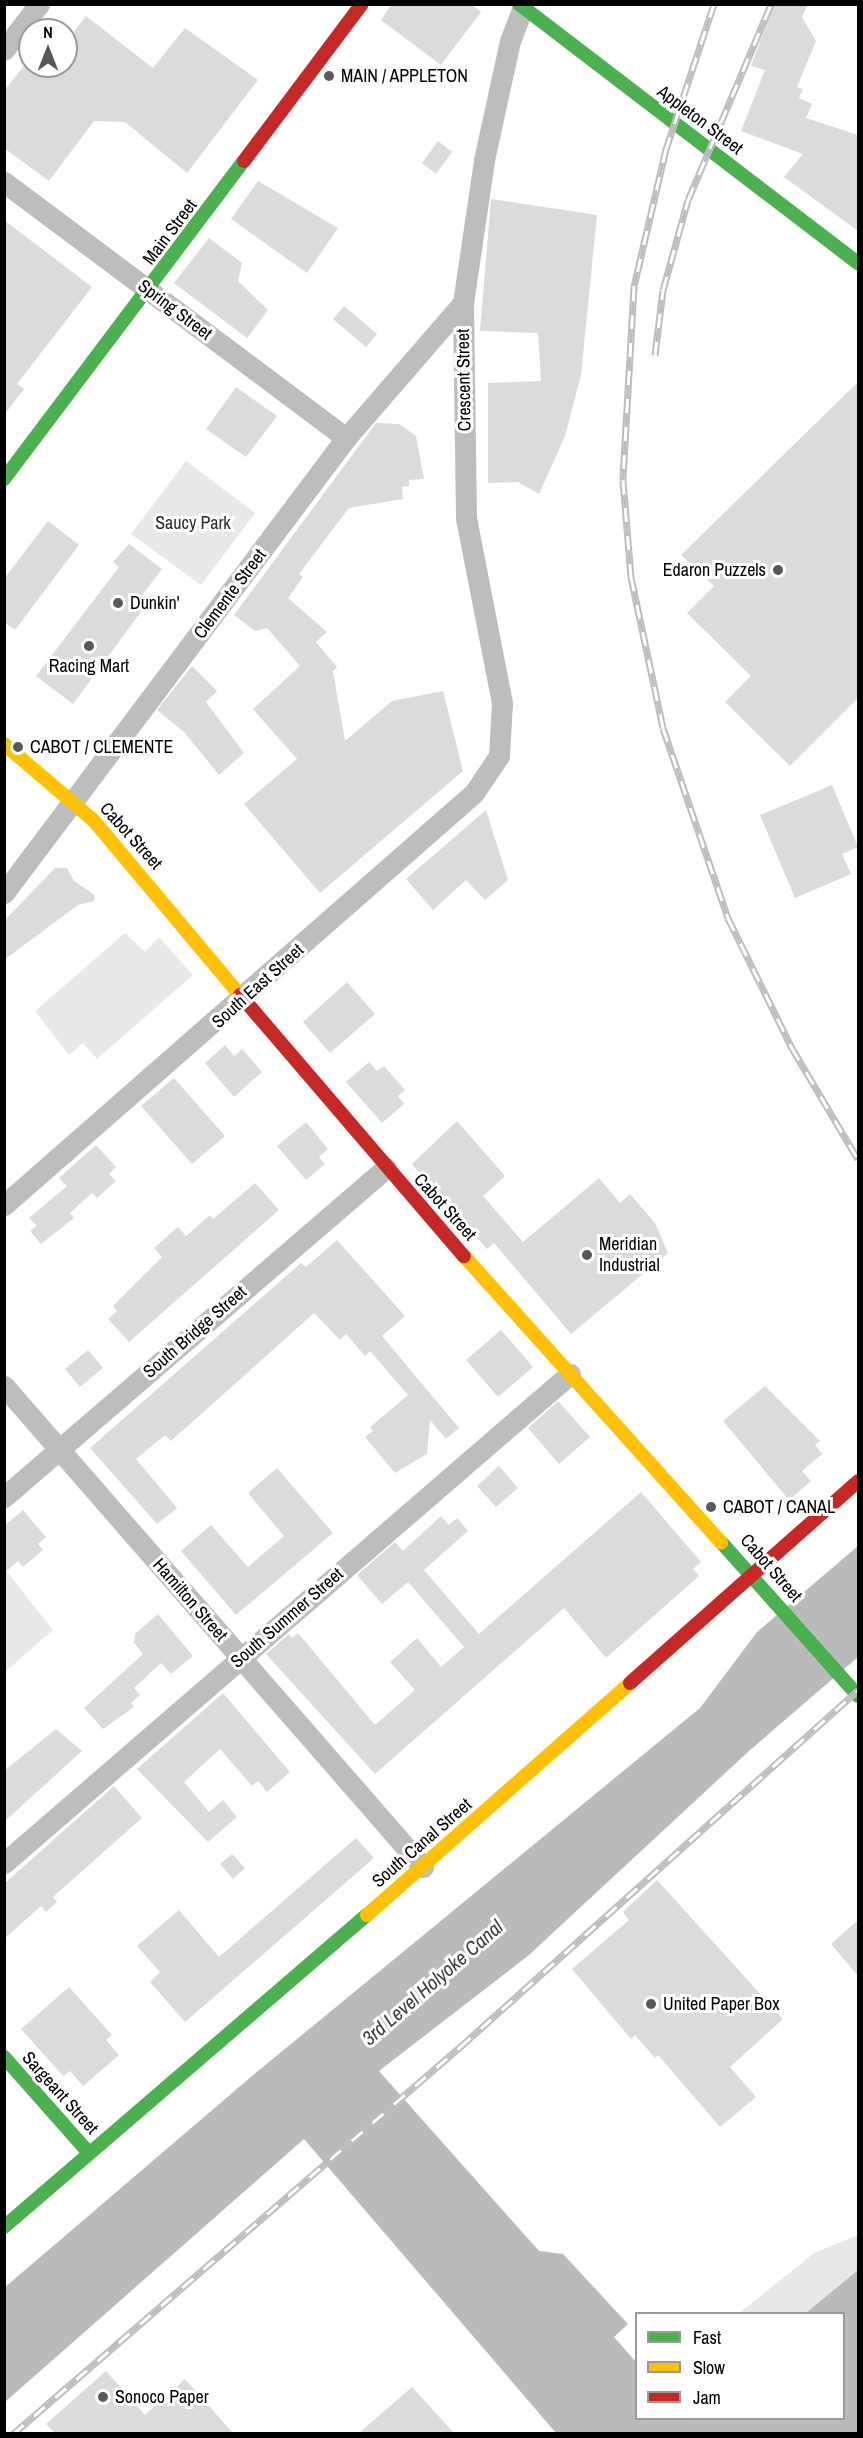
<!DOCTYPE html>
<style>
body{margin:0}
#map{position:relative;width:863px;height:2438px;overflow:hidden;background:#fff;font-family:"Archivo Narrow",sans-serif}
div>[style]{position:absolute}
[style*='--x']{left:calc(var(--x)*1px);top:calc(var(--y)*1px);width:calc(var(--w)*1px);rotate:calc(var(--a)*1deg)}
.green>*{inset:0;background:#e8e8e8}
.water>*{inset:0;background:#bababa}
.building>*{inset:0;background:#dbdbdb}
.street>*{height:21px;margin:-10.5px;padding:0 10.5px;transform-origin:10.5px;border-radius:10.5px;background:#bdbdbd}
.fast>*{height:14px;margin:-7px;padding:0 7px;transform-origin:7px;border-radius:7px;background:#4caf50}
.slow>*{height:14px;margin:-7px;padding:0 7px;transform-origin:7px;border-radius:7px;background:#ffc107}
.jam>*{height:14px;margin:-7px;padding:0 7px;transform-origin:7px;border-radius:7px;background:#c62828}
.rail>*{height:7px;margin-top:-3.5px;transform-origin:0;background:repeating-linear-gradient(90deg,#fff 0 14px,#bdbdbd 0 28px);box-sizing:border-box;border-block:2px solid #bdbdbd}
.dots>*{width:16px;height:16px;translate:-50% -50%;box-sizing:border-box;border:3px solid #fff;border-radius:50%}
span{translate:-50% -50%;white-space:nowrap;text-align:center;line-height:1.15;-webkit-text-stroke:6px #fff;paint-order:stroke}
.poi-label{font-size:18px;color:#000}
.left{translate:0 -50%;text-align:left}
.right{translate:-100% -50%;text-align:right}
.street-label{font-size:18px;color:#000}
.park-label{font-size:18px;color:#2c2c2c}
.water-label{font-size:20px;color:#3d3d3d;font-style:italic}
.frame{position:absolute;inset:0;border:6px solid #000;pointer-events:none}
.legend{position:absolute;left:635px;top:2312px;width:210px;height:108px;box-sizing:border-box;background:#fff;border:2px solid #999;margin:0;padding:8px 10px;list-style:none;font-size:18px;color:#000}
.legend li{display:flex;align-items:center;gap:12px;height:30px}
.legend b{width:30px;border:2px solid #999}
.north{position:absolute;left:18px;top:18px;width:60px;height:60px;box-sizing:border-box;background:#fff;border:2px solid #999;border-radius:50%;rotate:0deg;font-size:16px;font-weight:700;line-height:24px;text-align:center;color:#000}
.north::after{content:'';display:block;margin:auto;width:21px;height:27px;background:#595959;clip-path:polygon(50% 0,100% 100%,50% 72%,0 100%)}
</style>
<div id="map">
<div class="green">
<i style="clip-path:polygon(186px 461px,255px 513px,201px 585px,131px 534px)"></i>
<i style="clip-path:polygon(125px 933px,145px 952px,159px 937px,193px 975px,97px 1059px,83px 1043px,69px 1055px,35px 1011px)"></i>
<i style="clip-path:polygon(4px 1568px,53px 1630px,5px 1672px,4px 1672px)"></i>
<i style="clip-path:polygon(858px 2235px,858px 2270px,806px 2313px,738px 2314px,814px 2253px)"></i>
</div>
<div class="water">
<i style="clip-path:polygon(858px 1546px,858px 1657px,749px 1751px,529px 1955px,379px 2071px,539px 2251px,563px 2254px,628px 2324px,614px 2337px,636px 2362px,636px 2418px,844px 2418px,844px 2314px,806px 2313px,858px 2270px,858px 2433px,556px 2433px,304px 2139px,5px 2402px,4px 2288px,252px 2076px,700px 1708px,757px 1632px)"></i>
</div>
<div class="building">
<i style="clip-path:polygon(392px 4px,471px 4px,481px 12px,441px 65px,381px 20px)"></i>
<i style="clip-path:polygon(774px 4px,808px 4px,802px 17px,816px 41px,797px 87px,803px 89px,799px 98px,812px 104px,806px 118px,858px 135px,858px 231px,784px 177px,803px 154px,741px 131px,765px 70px,751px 66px)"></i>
<i style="clip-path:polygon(86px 16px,153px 68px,185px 28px,258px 80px,187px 173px,125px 122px,94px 121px,49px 181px,4px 148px,4px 91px,27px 62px,41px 74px,47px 66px,66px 66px,66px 42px)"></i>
<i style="clip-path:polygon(438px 141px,452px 152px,436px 174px,422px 163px)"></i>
<i style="clip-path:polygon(258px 181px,338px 228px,307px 273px,231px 219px)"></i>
<i style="clip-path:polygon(491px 199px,597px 215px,581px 375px,565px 436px,539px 494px,518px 482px,488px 483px,488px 383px,541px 381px,538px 333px,480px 331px)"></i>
<i style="clip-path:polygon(4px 220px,92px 287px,17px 384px,24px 389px,4px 415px)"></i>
<i style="clip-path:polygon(209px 238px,242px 263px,238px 281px,268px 310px,247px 338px,174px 283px)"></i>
<i style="clip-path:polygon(344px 306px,377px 334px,366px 347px,333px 319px)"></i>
<i style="clip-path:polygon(858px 382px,858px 698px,790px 766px,725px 702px,751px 676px,687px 613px,714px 586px,681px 555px)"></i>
<i style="clip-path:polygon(236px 387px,277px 416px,246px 457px,206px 429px)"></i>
<i style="clip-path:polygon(376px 423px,399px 424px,416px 436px,424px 479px,409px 480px,409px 486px,402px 487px,403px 499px,349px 508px,299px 574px,303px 577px,288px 598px,327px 632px,316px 642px,337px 667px,333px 671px,345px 741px,392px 701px,443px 691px,463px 771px,320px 893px,244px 804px,297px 759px,253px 709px,300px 666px,267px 628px,255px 631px,234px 615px)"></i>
<i style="clip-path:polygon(48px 521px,79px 545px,15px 630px,4px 622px,4px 579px)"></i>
<i style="clip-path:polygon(129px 544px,162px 569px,136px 603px,143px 609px,73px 704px,36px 676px,119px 567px,113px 562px)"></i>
<i style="clip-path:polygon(192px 666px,217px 691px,206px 702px,244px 753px,219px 775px,184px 732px,157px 710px)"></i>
<i style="clip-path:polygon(832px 785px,858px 847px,842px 854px,851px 874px,795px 898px,760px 815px)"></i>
<i style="clip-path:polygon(486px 810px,508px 880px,485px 900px,466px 880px,433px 910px,406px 879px)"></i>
<i style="clip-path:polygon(55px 868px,67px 868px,74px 881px,95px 895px,94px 901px,78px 905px,4px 960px,4px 921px)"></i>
<i style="clip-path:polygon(347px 982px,375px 1014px,330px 1053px,303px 1022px)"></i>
<i style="clip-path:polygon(225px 1045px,234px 1056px,242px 1049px,262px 1072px,234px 1097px,205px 1063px)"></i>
<i style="clip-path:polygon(369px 1062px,377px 1071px,384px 1066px,405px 1090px,398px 1096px,404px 1104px,382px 1123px,346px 1082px)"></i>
<i style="clip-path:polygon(174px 1078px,225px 1136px,192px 1164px,141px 1106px)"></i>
<i style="clip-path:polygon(457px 1121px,505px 1176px,483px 1196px,523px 1242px,599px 1178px,620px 1203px,630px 1194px,655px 1223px,668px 1253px,571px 1334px,494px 1243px,487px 1249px,412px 1164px)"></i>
<i style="clip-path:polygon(306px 1122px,328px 1149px,319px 1157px,325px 1164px,306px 1180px,277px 1146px)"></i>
<i style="clip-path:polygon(96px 1145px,116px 1167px,109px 1174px,116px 1181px,97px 1198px,92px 1193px,70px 1213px,74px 1218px,41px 1244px,30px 1231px,37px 1226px,29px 1218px,67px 1186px,59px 1178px)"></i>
<i style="clip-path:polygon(255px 1183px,279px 1210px,129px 1342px,108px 1319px,117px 1311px,113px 1306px,162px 1257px,154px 1248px,178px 1227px,186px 1236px,210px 1215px,213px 1219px)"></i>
<i style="clip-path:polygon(337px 1240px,405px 1316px,382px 1336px,459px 1428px,446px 1439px,430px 1420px,427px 1454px,395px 1473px,365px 1437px,373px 1431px,370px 1427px,408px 1395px,370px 1351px,365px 1356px,346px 1334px,340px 1340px,314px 1313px,171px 1441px,165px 1435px,136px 1459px,177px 1508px,157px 1524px,90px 1448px,301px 1263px,306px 1267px)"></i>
<i style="clip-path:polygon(501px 1330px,533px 1367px,498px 1397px,466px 1360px)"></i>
<i style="clip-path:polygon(88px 1350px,103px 1368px,80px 1387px,65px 1369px)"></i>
<i style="clip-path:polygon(765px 1386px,820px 1441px,815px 1445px,822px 1454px,802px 1471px,811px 1481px,789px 1500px,723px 1421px)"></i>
<i style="clip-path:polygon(558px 1401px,590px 1437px,559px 1464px,528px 1428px)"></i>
<i style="clip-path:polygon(499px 1466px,518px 1488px,496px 1507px,477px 1486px)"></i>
<i style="clip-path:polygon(277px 1468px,333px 1533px,236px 1615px,181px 1551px,211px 1525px,248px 1567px,284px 1536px,248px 1493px)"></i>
<i style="clip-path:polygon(641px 1492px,701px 1562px,693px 1569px,699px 1576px,606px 1658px,564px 1608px,375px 1774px,266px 1654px,289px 1634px,292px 1638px,298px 1633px,375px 1725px,415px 1690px,390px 1662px,417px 1638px,441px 1667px,464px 1647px,408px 1582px,382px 1604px,357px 1575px,395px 1542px,403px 1551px,441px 1516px,449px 1525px,457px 1518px,468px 1531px,424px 1570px,479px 1634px)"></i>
<i style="clip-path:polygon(23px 1510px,46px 1537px,38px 1544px,43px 1550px,23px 1567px,18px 1561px,4px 1573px,4px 1526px)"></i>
<i style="clip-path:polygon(158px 1614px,193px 1656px,171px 1674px,161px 1663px,134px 1688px,140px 1695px,131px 1703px,134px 1707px,103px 1729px,84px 1708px,143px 1654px,134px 1643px,135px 1634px)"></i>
<i style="clip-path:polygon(223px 1693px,290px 1772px,267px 1792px,258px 1781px,252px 1786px,220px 1749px,184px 1782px,209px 1812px,223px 1800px,237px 1817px,208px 1842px,137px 1769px)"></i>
<i style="clip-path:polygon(56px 1729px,82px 1751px,4px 1822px,4px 1771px)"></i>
<i style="clip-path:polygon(114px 1786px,142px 1818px,53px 1897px,57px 1902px,46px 1912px,41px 1906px,4px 1939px,4px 1884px)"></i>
<i style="clip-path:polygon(356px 1838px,374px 1858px,185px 2022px,150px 1982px,160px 1972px,137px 1946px,179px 1910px,219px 1957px)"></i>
<i style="clip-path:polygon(232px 1854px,245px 1868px,233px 1879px,220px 1864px)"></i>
<i style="clip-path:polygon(657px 1880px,783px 2019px,730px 2067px,756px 2097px,720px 2127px,658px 2055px,655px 2058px,635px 2035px,631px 2039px,572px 1969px,629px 1920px,623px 1912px)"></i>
<i style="clip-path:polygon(858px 1920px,858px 1976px,831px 1944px)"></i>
<i style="clip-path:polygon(69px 1987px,112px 2035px,106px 2040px,119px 2055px,83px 2086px,70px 2071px,63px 2076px,21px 2029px)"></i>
<i style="clip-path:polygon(106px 2371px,145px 2415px,185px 2379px,233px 2433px,55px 2433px,46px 2424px)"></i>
<i style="clip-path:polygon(412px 2387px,454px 2433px,359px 2433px)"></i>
</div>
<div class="street">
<i style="--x:4;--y:50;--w:58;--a:-52.7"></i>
<i style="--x:4;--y:182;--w:427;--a:36.8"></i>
<i style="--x:4;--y:893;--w:569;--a:-53.07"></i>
<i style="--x:346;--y:438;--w:179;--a:-49.1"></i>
<i style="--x:4;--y:1205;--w:625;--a:-41.24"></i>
<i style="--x:474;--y:793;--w:45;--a:-56"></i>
<i style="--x:499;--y:756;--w:53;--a:-86.8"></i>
<i style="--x:502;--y:703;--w:188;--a:-101"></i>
<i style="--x:466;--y:518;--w:215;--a:-90.8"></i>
<i style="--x:463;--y:303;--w:145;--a:-81.6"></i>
<i style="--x:484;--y:160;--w:122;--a:-77.7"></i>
<i style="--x:510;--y:41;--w:36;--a:-69"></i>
<i style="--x:4;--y:1386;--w:638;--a:48.94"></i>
<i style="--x:4;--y:1497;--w:504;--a:-40.74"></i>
<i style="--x:4;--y:1863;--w:748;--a:-40.83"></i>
</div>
<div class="fast">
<i style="--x:519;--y:4;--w:427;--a:37.4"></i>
<i style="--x:4;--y:479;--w:398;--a:-53"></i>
<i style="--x:721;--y:1542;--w:206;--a:48.3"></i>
<i style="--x:4;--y:2057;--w:128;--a:48.5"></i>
<i style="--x:4;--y:2227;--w:479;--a:-40.7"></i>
</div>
<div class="slow">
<i style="--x:4;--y:744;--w:118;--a:40.5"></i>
<i style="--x:94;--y:821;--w:227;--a:50"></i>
<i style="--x:464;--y:1256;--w:385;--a:48.1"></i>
<i style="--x:367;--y:1915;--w:351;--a:-41.4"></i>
</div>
<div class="jam">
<i style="--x:244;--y:161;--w:196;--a:-53.1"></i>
<i style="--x:240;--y:995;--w:344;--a:49.4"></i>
<i style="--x:630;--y:1683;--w:305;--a:-41.5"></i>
</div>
<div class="rail">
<i style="--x:714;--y:4;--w:153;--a:108.3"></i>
<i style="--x:666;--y:149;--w:142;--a:103.1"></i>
<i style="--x:634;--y:287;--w:193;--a:93.3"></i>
<i style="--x:623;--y:480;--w:97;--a:85.3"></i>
<i style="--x:631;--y:577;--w:154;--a:78"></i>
<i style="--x:663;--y:728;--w:201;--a:71.1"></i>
<i style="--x:728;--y:918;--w:145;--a:63.8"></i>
<i style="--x:792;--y:1048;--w:129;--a:59.3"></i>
<i style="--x:655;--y:355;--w:65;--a:-83"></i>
<i style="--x:663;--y:290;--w:93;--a:-74.5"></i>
<i style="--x:688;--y:200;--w:213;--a:-67"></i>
<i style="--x:13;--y:2434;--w:591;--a:-40.89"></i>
<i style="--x:460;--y:2047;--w:535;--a:-41.89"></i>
</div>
<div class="dots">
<i style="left:329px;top:76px;background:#595959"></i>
<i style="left:778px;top:570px;background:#595959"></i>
<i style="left:118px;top:603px;background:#595959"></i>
<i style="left:89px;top:646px;background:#595959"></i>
<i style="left:18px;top:747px;background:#595959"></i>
<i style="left:587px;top:1255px;background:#595959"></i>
<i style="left:711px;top:1507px;background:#595959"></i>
<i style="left:651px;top:2004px;background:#595959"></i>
<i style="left:103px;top:2397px;background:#595959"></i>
</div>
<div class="poi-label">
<span class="left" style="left:341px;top:76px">MAIN / APPLETON</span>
<span class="right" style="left:766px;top:570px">Edaron Puzzels</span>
<span class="left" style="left:130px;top:603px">Dunkin'</span>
<span style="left:89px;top:666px">Racing Mart</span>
<span class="left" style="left:30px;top:747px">CABOT / CLEMENTE</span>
<span class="left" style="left:599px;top:1255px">Meridian<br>Industrial</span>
<span class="left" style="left:723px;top:1507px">CABOT / CANAL</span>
<span class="left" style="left:663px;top:2004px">United Paper Box</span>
<span class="left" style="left:115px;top:2397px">Sonoco Paper</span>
</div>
<div class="street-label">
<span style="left:700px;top:120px;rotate:37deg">Appleton Street</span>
<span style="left:170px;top:232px;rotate:-53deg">Main Street</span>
<span style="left:175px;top:310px;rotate:37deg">Spring Street</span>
<span style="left:464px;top:380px;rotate:-91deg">Crescent Street</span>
<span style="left:230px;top:594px;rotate:-53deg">Clemente Street</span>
<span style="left:131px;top:836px;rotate:48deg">Cabot Street</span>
<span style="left:258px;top:986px;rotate:-42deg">South East Street</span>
<span style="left:445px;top:1207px;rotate:48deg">Cabot Street</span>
<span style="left:195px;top:1332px;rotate:-41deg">South Bridge Street</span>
<span style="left:771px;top:1568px;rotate:49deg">Cabot Street</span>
<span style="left:190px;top:1600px;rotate:49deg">Hamilton Street</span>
<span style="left:287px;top:1618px;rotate:-41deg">South Summer Street</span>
<span style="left:422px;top:1843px;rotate:-41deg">South Canal Street</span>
<span style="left:60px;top:2093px;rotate:48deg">Sargeant Street</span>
</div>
<div class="park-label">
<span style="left:193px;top:523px">Saucy Park</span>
</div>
<div class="water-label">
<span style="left:432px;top:1982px;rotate:-41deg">3rd Level Holyoke Canal</span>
</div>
<div class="frame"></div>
<ul class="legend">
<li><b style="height:8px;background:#4caf50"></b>Fast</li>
<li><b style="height:8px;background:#ffc107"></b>Slow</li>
<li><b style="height:8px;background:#c62828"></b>Jam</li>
</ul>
<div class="north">N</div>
</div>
